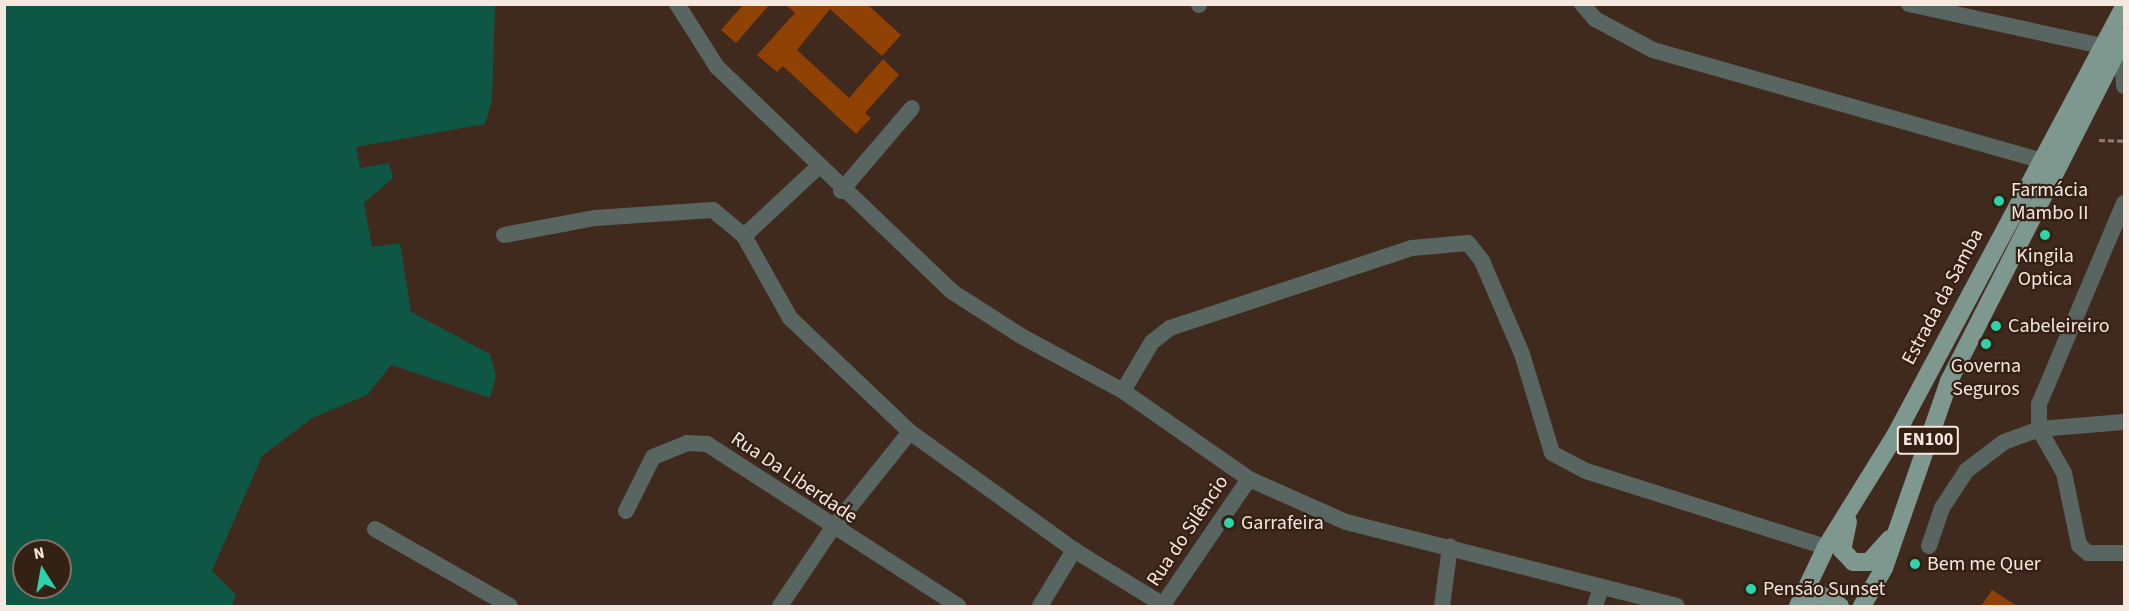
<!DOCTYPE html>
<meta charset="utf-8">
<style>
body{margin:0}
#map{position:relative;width:2129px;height:611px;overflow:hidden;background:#402a1e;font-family:"Source Sans 3",sans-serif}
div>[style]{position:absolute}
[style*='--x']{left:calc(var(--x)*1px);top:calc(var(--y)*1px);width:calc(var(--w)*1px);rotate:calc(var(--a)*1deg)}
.water>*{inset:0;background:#0f5745}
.building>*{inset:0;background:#904104}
.path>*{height:3px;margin-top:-1.5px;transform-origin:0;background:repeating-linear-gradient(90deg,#8f7c72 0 6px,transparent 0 9px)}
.street>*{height:16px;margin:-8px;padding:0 8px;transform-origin:8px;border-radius:8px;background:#586560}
.primary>*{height:18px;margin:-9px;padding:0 9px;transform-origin:9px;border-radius:9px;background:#7e988f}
.dots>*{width:16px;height:16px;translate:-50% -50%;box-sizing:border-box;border:3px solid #352014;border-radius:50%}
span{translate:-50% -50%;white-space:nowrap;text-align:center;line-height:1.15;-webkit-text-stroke:4.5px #352014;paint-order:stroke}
.shield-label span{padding:2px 4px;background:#352014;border:2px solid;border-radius:4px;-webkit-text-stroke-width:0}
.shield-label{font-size:18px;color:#f6e7df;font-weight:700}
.poi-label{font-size:20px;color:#f6e7df}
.left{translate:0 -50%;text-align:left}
.street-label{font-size:20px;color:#f6e7df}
.frame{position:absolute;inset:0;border:6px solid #f6e7df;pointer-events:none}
.north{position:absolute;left:12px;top:539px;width:60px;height:60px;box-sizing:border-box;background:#352014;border:2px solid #827065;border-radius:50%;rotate:349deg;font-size:16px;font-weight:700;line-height:24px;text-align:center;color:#f6e7df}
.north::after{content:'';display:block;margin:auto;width:21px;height:27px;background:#2dd4ab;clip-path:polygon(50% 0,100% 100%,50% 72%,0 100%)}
</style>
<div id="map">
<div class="water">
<i style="clip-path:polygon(evenodd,4px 5px,495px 5px,492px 100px,485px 124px,356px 147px,360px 168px,389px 163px,393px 178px,364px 203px,372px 247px,400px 243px,411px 312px,490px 354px,496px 376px,490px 398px,391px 365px,367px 395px,312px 418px,262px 456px,212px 571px,236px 595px,232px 606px,5px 606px,4px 5px,24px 551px,60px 551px,60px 587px,24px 587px,24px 551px)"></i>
</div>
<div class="building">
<i style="clip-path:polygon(744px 4px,770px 4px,736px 43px,721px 30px)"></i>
<i style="clip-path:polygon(785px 4px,867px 4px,901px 35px,882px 56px,830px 9px,797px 50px,849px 98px,883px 59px,899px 75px,865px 113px,871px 118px,856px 134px,783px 66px,777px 72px,757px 55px,795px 13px)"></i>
<i style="clip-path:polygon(1992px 590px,2017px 606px,1981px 606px)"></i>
</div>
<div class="path">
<i style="--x:2099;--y:140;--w:25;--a:2"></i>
</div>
<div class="street">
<i style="--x:677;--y:4;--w:75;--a:57.6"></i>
<i style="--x:717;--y:67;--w:324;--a:43.7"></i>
<i style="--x:951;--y:291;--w:83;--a:32.7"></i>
<i style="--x:1021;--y:336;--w:116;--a:28.3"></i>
<i style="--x:1123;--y:391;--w:154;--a:34.9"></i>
<i style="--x:1249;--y:479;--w:106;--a:23.9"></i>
<i style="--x:1346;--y:522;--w:341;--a:14.2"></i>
<i style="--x:1582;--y:4;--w:20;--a:49"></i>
<i style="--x:1595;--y:19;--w:66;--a:28.1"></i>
<i style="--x:1653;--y:50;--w:405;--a:15.9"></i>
<i style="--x:1909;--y:4;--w:198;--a:12.3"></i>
<i style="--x:1199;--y:5;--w:1;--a:-90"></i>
<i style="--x:2121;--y:46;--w:40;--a:85.7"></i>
<i style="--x:818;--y:167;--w:101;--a:137"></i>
<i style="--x:744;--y:236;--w:94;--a:60.7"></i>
<i style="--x:790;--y:318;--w:166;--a:43.5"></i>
<i style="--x:910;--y:432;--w:202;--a:35.7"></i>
<i style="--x:1074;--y:550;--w:107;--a:31.6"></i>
<i style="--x:841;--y:191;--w:109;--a:-49.5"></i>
<i style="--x:2124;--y:203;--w:218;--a:112.9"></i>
<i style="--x:2039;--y:404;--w:25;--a:90"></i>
<i style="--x:2039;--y:429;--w:51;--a:60.4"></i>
<i style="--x:2064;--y:473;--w:74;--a:78.2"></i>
<i style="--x:2079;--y:545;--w:12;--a:42"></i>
<i style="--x:2088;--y:553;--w:36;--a:0"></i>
<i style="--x:504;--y:235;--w:93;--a:-10.6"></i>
<i style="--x:595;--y:218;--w:118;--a:-3.9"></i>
<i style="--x:713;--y:210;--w:40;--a:40"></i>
<i style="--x:1123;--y:391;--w:57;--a:-59.4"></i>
<i style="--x:1152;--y:342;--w:23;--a:-38"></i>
<i style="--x:1170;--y:328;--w:255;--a:-18.3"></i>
<i style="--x:1412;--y:248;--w:56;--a:-5.1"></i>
<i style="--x:1468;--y:243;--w:23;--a:52"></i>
<i style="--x:1482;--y:261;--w:101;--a:66.7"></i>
<i style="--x:1522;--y:354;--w:103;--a:73.1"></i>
<i style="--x:1552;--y:453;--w:38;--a:28"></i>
<i style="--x:1586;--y:471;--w:252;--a:17.6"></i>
<i style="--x:626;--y:511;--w:60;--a:-63.4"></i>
<i style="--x:653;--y:457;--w:37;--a:-22"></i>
<i style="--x:687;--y:443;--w:20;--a:3"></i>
<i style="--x:707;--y:444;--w:299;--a:32.8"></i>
<i style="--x:375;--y:529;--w:155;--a:29.7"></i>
<i style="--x:1929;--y:546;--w:40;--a:-71.1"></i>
<i style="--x:1942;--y:508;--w:45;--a:-56.7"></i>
<i style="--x:1967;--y:470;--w:46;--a:-37.1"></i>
<i style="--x:2004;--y:442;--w:37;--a:-20"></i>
<i style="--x:2039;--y:429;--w:85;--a:-4.7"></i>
<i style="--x:780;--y:606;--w:93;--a:-56"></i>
<i style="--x:832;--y:529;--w:124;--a:-51.2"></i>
<i style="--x:1040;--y:606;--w:66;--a:-58.7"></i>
<i style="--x:1162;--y:606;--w:154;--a:-55.6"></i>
<i style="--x:1442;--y:606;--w:60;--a:-82.3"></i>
<i style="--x:1595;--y:606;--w:20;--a:-72"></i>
</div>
<div class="primary">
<i style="--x:1848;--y:522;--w:29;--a:102"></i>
<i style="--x:1842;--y:550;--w:16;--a:47"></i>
<i style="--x:1853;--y:562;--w:16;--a:0"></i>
<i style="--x:1869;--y:562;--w:31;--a:-48"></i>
<i style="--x:1798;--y:606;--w:65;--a:-64.6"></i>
<i style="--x:1826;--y:547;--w:133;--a:-58.2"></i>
<i style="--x:1896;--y:434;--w:484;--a:-61.9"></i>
<i style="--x:1801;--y:606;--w:22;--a:-34"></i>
<i style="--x:1819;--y:594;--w:24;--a:30"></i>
<i style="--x:1862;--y:606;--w:44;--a:-59.9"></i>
<i style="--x:1884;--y:568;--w:198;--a:-70.8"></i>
<i style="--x:1949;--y:381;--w:385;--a:-63"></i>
</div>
<div class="dots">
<i style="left:1999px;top:201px;background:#2dd4ab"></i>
<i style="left:2045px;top:235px;background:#2dd4ab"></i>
<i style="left:1996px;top:326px;background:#2dd4ab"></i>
<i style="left:1986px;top:344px;background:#2dd4ab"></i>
<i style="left:1229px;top:523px;background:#2dd4ab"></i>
<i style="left:1915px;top:564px;background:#2dd4ab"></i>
<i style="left:1751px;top:589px;background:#2dd4ab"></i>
</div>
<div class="shield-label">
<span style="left:1928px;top:440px">EN100</span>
</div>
<div class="poi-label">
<span class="left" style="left:2011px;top:202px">Farmácia<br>Mambo II</span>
<span style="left:2045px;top:268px">Kingila<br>Optica</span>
<span class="left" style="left:2008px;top:326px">Cabeleireiro</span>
<span style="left:1986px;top:378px">Governa<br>Seguros</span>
<span class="left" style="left:1241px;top:523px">Garrafeira</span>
<span class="left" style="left:1927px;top:564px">Bem me Quer</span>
<span class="left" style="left:1763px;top:589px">Pensão Sunset</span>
</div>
<div class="street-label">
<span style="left:1943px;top:297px;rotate:-62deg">Estrada da Samba</span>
<span style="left:794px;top:478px;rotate:34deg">Rua Da Liberdade</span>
<span style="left:1188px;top:531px;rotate:-56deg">Rua do Silêncio</span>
</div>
<div class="frame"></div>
<div class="north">N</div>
</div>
